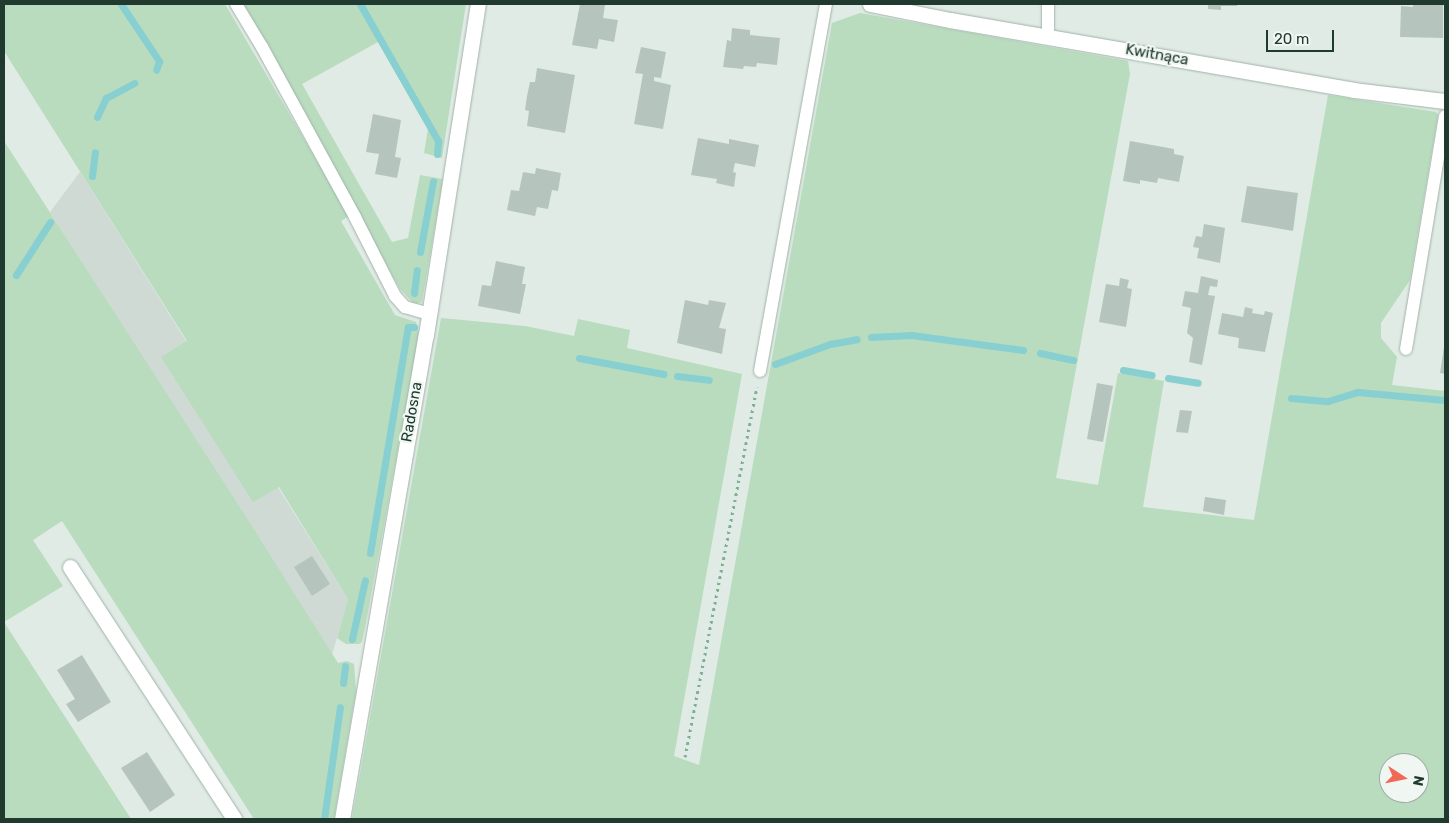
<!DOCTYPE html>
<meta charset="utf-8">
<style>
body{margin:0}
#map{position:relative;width:1449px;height:823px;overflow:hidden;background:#dfebe4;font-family:Rubik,sans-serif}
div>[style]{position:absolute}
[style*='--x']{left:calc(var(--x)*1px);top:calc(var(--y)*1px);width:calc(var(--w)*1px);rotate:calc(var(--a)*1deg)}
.built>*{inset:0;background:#cedad3}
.green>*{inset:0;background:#b8dcbd}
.stream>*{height:7px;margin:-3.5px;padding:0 3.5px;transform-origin:3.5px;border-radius:3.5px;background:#87cfd0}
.building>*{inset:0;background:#b5c5bd}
.path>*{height:3px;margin-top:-1.5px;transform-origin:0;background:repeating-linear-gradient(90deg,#80ae99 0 2.5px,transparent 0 6.5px)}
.roads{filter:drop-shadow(0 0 1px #a2b2aa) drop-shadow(0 0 1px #a2b2aa)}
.lane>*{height:12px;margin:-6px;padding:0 6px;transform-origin:6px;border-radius:6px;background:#fff}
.street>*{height:15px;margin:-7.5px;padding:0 7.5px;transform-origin:7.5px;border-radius:7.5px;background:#fff}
span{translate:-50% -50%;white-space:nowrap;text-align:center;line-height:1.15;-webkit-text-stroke:4.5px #f0f7f2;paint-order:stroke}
.street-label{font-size:15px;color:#213a30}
.frame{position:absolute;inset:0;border:5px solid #213a30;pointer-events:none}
.north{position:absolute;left:1379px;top:753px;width:50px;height:50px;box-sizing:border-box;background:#f0f7f2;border:1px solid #9daba4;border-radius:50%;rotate:101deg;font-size:14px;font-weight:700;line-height:20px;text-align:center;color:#213a30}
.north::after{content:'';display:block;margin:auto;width:18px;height:22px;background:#f16857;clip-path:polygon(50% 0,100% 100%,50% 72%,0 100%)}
.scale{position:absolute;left:1266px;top:30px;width:68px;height:22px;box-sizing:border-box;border:2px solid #213a30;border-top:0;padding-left:6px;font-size:15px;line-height:18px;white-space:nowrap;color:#213a30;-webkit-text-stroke:4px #f0f7f2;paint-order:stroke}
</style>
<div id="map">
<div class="built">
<i style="clip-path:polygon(80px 172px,348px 599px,332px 655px,50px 212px)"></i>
</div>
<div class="green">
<i style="clip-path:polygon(4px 4px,225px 4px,349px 216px,341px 221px,395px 315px,416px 322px,419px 334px,366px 623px,362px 642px,359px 644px,346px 644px,337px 638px,348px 599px,279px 487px,253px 502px,161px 357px,187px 341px,4px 51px)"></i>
<i style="clip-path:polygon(241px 4px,466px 4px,442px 158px,424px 153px,428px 129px,378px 42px,302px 84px,392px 242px,408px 238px,420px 175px,443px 179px,422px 302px,414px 304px,400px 289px)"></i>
<i style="clip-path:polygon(evenodd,860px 13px,1128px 61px,1130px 74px,1056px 478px,1098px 485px,1118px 373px,1164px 381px,1143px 507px,1254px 520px,1328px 95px,1436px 112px,1438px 115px,1410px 280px,1381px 323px,1381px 338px,1397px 357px,1392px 385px,1445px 391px,1445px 819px,352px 819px,441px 318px,525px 326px,574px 336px,578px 319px,630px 330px,627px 348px,742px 374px,674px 756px,699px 765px,832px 23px,860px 13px,1389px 763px,1419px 763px,1419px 793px,1389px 793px,1389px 763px)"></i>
<i style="clip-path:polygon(4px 141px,241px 509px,338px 663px,347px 661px,354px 664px,356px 691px,334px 819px,254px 819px,62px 521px,33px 540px,63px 586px,4px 622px)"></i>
<i style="clip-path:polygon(4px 622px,131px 819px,4px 819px)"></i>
</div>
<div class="stream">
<i style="--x:121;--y:4;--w:69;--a:56.3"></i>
<i style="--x:159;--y:61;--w:9;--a:108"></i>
<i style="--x:360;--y:4;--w:158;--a:60.3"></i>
<i style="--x:438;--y:141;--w:13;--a:94"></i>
<i style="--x:97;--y:117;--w:21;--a:-65"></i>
<i style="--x:106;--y:98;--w:32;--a:-28"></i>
<i style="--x:92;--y:176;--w:24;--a:-83"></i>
<i style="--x:420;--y:252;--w:72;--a:-79.6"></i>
<i style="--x:16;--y:275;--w:63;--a:-57.3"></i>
<i style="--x:414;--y:293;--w:23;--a:-83"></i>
<i style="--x:871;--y:337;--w:40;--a:-2.9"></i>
<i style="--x:911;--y:335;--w:113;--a:7.6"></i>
<i style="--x:1040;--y:353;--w:34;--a:12"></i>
<i style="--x:579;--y:358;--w:86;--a:10.7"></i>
<i style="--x:775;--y:364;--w:59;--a:-20"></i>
<i style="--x:830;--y:344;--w:27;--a:-10"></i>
<i style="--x:1123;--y:370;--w:29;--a:10"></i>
<i style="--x:677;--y:376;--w:32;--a:7"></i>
<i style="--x:1168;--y:378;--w:30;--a:9"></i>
<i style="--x:1291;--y:398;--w:37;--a:5"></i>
<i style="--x:1328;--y:401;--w:31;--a:-17"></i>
<i style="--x:1358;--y:392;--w:87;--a:5.3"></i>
<i style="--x:370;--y:553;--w:229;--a:-80.5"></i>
<i style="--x:408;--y:327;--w:6;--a:0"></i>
<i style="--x:352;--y:639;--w:60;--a:-77.6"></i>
<i style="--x:343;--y:683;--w:17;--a:-83"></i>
<i style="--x:324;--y:819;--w:113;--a:-81.9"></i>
</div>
<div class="building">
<i style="clip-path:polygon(580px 4px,605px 5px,603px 18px,618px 20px,614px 42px,599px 39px,597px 49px,572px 45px)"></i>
<i style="clip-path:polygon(1204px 4px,1237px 4px,1237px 6px,1221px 6px,1221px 10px,1208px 9px,1208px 5px)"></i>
<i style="clip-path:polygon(1413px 4px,1443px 4px,1443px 38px,1400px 37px,1401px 6px,1413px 7px)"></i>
<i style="clip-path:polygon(732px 28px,750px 30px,750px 35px,780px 38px,777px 65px,757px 63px,756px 67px,744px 66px,743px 69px,723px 67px,727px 40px,731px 41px)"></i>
<i style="clip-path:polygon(641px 47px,666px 52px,661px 78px,654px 77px,654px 81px,671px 85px,663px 129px,634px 124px,643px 74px,635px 73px)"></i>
<i style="clip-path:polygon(537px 68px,575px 75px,565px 133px,527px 126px,529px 111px,525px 110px,527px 96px,530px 82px,535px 82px)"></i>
<i style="clip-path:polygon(373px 114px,401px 120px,395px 157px,401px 158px,397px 178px,375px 174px,379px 154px,366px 152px)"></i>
<i style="clip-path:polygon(698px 138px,729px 144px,729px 139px,759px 145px,755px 167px,735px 163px,733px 172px,736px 173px,734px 187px,716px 183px,717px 179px,691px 175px)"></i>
<i style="clip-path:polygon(1130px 141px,1174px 149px,1174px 154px,1184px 156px,1179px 182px,1158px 178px,1157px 183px,1140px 180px,1140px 184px,1123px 181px)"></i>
<i style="clip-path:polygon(536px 168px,561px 173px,558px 191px,552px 190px,548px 209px,537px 207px,535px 216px,507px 210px,511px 190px,519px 191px,523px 172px,535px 174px)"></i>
<i style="clip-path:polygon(1247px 186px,1298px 193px,1293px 231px,1241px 222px)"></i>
<i style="clip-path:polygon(1204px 224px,1225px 228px,1220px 263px,1197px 258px,1199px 248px,1193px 247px,1196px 236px,1202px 237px)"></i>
<i style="clip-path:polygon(496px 261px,525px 267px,522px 284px,526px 284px,520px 314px,478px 306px,482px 285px,491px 286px)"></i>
<i style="clip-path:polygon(1201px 276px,1218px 280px,1217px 287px,1210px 286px,1208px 295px,1215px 296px,1202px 365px,1189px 362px,1193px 338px,1187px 333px,1191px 308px,1182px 306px,1185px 291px,1198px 293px)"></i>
<i style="clip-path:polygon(1120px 278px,1129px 280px,1127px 288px,1132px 289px,1126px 327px,1099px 322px,1106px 284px,1119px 286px)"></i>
<i style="clip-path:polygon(685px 300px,708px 305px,709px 300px,726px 303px,719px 328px,726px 329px,722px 354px,677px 343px)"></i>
<i style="clip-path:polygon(1245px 307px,1253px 309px,1252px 313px,1264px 315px,1265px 311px,1273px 313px,1265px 352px,1238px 348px,1239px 338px,1218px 334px,1222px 313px,1243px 317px)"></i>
<i style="clip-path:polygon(1444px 347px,1445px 348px,1445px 374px,1440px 373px)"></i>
<i style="clip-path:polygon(1097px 383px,1113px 386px,1103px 442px,1087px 439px)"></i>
<i style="clip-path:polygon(1180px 410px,1192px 411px,1188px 433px,1176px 432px)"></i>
<i style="clip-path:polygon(1205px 497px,1226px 500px,1224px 515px,1203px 511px)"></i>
<i style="clip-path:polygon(312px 556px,330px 584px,312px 596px,294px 567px)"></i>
<i style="clip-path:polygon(82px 655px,111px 702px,78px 722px,66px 704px,75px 699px,57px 670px)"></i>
<i style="clip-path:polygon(147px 752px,175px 795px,150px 812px,121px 768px)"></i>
</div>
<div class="path">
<i style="--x:685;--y:757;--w:377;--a:-79"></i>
</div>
<div class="roads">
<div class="lane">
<i style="--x:236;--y:4;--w:50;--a:58.8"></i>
<i style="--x:262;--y:47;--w:194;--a:61.3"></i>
<i style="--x:355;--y:217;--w:89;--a:63.1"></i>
<i style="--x:395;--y:296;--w:15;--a:48"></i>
<i style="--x:405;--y:307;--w:25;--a:16"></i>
<i style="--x:1048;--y:37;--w:33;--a:-90"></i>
<i style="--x:1406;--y:349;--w:236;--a:-80.5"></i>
<i style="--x:760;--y:371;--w:373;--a:-79.8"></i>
</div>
<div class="street">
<i style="--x:870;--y:4;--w:82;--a:11.3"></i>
<i style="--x:950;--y:20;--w:410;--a:9.8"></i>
<i style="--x:1354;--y:90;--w:92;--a:6.9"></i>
<i style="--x:70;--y:567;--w:301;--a:56.9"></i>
<i style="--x:342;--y:819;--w:491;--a:-80.2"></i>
<i style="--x:426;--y:335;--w:335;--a:-81.1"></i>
</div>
</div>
<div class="street-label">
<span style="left:1157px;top:55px;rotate:10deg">Kwitnąca</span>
<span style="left:412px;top:412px;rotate:-80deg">Radosna</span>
</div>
<div class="frame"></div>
<div class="north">N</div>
<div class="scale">20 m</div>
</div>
